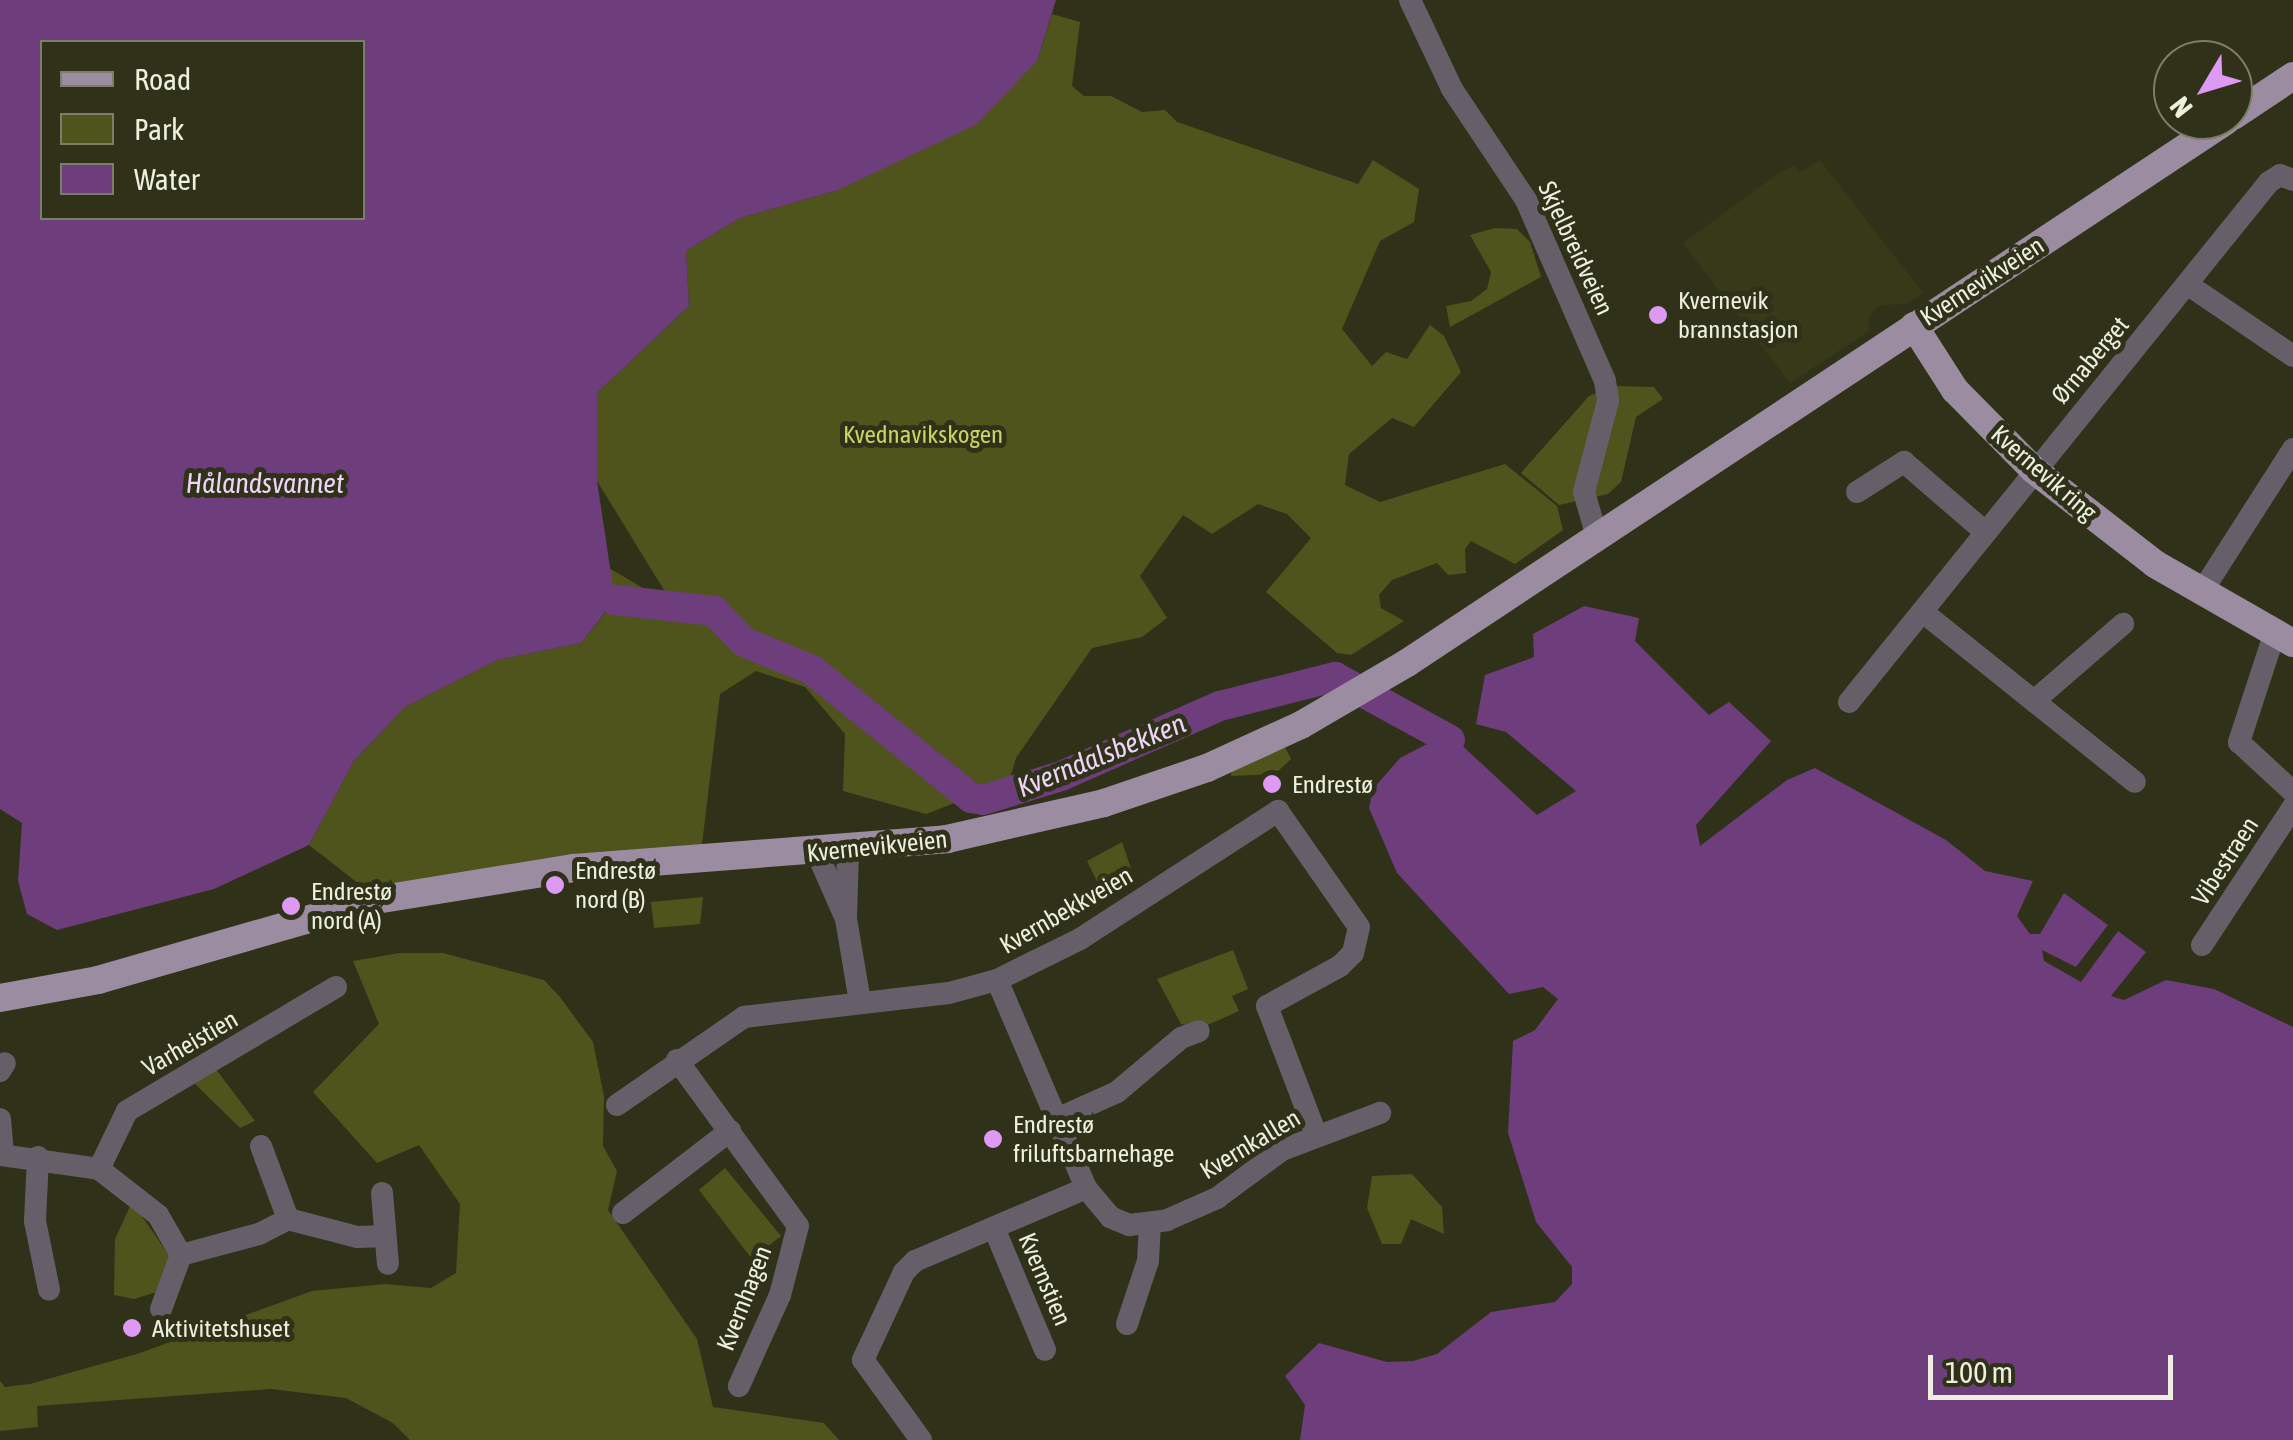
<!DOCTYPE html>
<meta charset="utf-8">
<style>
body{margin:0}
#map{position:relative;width:2293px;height:1440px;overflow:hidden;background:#2f3218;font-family:"Asap Condensed",sans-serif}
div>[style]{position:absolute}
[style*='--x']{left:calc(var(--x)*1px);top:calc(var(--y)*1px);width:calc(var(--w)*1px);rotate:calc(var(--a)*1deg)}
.built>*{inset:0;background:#373a18}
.green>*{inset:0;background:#4f541d}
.water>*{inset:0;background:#6d3d7c}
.river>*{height:30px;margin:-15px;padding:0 15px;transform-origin:15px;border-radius:15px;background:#6d3d7c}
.minor>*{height:22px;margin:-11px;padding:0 11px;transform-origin:11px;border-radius:11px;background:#665f69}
.major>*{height:28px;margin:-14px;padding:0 14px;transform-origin:14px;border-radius:14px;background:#9c8ca2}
.dots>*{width:28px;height:28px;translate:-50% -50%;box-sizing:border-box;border:5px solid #2f3218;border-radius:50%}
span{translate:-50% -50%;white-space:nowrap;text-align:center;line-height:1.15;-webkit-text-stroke:10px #2f3218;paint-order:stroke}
.street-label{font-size:25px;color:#edefdf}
.poi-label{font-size:25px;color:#edefdf}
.left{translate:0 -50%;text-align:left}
.park-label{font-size:25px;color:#cad45f}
.water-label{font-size:28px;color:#efd4f9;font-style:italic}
.legend{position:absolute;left:40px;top:40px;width:325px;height:180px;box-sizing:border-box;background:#2f3218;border:2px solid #7b7e68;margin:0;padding:12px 18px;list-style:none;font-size:30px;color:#edefdf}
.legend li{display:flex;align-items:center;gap:20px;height:50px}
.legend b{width:50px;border:2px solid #7b7e68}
.north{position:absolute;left:2153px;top:40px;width:100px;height:100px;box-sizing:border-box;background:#2f3218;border:2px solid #7b7e68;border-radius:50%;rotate:232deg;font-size:28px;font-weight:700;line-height:40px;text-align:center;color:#edefdf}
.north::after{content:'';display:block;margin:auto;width:35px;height:45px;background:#dd99f3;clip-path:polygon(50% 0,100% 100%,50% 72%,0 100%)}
.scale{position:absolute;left:1928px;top:1355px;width:245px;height:45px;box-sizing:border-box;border:5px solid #edefdf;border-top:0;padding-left:12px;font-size:30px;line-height:35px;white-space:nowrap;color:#edefdf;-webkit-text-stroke:8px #2f3218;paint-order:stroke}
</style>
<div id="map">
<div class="built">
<i style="clip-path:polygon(1820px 160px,1923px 293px,1907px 304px,1881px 305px,1869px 315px,1869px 331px,1790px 383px,1683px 243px,1779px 173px,1795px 165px,1800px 173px)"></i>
</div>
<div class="green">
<i style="clip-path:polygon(1052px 14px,1080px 22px,1072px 86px,1084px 96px,1111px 96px,1142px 112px,1165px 110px,1177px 122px,1358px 184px,1373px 160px,1419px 189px,1414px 222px,1380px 241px,1342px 329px,1372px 366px,1386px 352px,1407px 359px,1430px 325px,1444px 336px,1461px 372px,1414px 427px,1392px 418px,1349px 454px,1345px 485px,1380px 502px,1505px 464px,1557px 506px,1563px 530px,1515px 564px,1471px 541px,1465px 549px,1466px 573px,1448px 575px,1437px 563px,1392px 580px,1379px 595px,1381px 608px,1404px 621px,1351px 655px,1337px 653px,1266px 592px,1311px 538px,1287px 514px,1258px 504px,1212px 534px,1183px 515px,1140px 576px,1167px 618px,1142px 637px,1092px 648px,1016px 758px,1009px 782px,964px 789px,830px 682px,707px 605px,672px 603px,597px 481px,597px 393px,689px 306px,686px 251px,740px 218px,838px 190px,1037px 61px)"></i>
<i style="clip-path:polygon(1495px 228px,1517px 229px,1530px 242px,1541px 277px,1450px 327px,1446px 306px,1471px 301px,1487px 289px,1491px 272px,1470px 235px)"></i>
<i style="clip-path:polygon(1615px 386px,1654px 387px,1663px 399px,1636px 417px,1621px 482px,1608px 494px,1559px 505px,1521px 473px,1589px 396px)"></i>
<i style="clip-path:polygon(609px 568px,682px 611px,717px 619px,730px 641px,809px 677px,965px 799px,926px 814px,843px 791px,845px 734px,805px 687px,756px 671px,720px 694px,701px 853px,368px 891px,309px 845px,354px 761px,405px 707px,497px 660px,581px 643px,615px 601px)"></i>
<i style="clip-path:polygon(1285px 747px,1291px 759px,1275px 774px,1231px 776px,1232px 769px)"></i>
<i style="clip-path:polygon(1122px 842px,1136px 883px,1107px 901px,1087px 861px)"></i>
<i style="clip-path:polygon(703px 897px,700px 924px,654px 928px,651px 902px)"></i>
<i style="clip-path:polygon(1233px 950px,1248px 989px,1232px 996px,1239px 1011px,1203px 1027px,1181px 1024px,1157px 979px)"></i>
<i style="clip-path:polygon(400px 953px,443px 953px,544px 980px,560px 997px,593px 1042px,604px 1096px,603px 1146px,617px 1171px,608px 1210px,697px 1339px,713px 1407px,824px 1423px,839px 1440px,410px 1440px,393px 1423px,346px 1398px,271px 1389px,37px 1406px,38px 1427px,0 1431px,0 1381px,5px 1387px,30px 1384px,137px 1354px,312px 1291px,385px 1284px,431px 1288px,456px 1273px,460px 1204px,419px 1145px,377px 1163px,313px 1092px,379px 1024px,353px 961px)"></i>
<i style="clip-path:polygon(212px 1064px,255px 1121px,240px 1128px,188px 1077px)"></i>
<i style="clip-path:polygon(725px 1168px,781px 1236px,752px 1259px,699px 1190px)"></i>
<i style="clip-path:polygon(1412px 1174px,1442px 1207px,1444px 1234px,1411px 1219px,1401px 1244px,1382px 1244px,1367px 1208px,1372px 1176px)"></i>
<i style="clip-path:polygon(132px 1202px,173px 1261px,157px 1292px,134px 1299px,114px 1295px,115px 1239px)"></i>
</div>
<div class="water">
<i style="clip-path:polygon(evenodd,0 0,1056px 0,1037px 61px,977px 124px,838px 190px,740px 218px,686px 251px,689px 306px,597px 393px,597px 481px,615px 600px,581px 643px,497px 660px,405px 707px,354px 761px,309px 845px,214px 889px,57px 930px,27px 914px,18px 881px,22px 823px,0 809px,0 0,42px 42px,362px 42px,362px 218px,42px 218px,42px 42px)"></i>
<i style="clip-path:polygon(1584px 606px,1639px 618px,1635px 641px,1709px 715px,1729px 702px,1771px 741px,1696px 825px,1700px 846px,1787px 780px,1815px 768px,1946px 840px,1985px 871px,2033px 881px,2017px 916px,2030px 934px,2040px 934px,2064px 893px,2108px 925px,2076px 967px,2042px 950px,2044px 961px,2081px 982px,2118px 931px,2146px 952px,2111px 996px,2124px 1000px,2166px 980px,2214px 989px,2293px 1027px,2293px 1440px,1300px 1440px,1305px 1405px,1285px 1376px,1319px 1343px,1387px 1362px,1413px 1361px,1437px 1354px,1491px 1312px,1555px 1302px,1572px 1284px,1572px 1267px,1536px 1222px,1508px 1133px,1513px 1041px,1535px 1030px,1558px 999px,1543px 987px,1509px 994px,1397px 873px,1369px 808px,1373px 789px,1400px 758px,1429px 743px,1446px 750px,1454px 738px,1537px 815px,1576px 791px,1506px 732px,1476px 724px,1485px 675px,1534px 657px,1533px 634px)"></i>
</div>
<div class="river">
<i style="--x:615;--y:600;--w:100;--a:6.3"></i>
<i style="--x:714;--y:611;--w:43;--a:45.9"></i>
<i style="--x:744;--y:642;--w:74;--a:22.4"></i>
<i style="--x:812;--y:670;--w:204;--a:38.8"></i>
<i style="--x:971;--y:798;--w:12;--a:9"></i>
<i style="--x:983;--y:800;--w:82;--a:-17.1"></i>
<i style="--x:1061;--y:776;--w:174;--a:-23.8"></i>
<i style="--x:1220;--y:706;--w:119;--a:-14.2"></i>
<i style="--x:1335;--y:677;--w:131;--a:28.7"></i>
</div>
<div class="minor">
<i style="--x:1410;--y:0;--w:98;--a:64.7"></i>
<i style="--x:1452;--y:89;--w:133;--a:56.3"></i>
<i style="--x:1526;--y:200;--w:197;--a:66.4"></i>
<i style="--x:1605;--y:381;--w:20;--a:81"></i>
<i style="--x:1608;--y:401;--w:94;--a:104.8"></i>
<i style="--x:1584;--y:492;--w:47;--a:73.9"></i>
<i style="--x:2187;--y:284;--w:128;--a:34.2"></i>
<i style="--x:1857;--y:492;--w:56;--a:-32.6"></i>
<i style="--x:1904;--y:462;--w:107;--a:40.8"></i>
<i style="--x:2201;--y:593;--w:171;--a:-57.4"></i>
<i style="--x:1924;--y:613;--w:270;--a:38.7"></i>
<i style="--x:2274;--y:635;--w:113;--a:108.1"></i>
<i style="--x:2239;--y:742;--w:74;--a:42.8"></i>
<i style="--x:2034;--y:701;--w:118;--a:-40.9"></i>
<i style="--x:1849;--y:702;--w:668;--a:-51.07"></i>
<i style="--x:2269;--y:182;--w:13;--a:-32"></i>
<i style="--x:2280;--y:175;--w:14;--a:21"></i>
<i style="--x:817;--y:853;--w:72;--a:66.3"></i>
<i style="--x:846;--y:919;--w:84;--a:80.4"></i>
<i style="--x:846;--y:916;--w:65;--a:-88.2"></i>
<i style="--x:2202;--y:945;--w:165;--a:-56.6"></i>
<i style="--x:997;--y:980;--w:226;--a:66.8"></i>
<i style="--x:1086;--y:1188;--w:38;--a:50"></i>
<i style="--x:1110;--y:1217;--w:21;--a:23"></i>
<i style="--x:1129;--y:1225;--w:38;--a:-7"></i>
<i style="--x:1167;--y:1220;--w:55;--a:-23.7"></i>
<i style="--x:1217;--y:1198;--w:81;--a:-36.4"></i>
<i style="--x:1282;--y:1150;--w:105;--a:-20.7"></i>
<i style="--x:677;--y:1060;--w:205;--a:53.9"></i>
<i style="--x:798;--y:1226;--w:71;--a:104.6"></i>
<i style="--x:780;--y:1295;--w:100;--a:114.3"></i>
<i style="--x:0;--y:1071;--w:9;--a:-58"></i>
<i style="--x:617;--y:1105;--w:155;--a:-34.7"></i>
<i style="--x:744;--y:1017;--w:206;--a:-6.7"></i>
<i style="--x:949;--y:993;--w:50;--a:-15.2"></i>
<i style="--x:997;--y:980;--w:93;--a:-26.3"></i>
<i style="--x:1080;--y:939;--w:236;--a:-32.9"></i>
<i style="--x:1278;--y:811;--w:141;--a:55.1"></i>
<i style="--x:1359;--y:927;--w:27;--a:103"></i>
<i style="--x:1353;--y:953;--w:18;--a:135"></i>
<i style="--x:1340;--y:966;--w:83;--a:151.3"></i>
<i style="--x:1267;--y:1006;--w:137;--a:69.1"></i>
<i style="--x:1059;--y:1118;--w:64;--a:-24.1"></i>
<i style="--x:1117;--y:1092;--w:84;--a:-40.2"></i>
<i style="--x:1181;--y:1038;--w:19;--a:-21"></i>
<i style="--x:0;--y:1119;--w:36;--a:85"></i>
<i style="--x:261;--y:1146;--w:78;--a:69.7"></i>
<i style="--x:288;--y:1219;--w:71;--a:14.6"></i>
<i style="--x:357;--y:1237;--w:24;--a:-2"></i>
<i style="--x:0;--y:1155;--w:100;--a:8"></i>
<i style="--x:99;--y:1169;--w:75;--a:37.9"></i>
<i style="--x:158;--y:1215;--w:46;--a:60.1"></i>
<i style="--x:181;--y:1255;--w:81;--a:-15.1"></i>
<i style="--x:259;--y:1234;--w:33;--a:-27"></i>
<i style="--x:38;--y:1157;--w:64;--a:92.7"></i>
<i style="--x:35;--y:1221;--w:70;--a:78.5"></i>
<i style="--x:99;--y:1169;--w:64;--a:-64.2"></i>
<i style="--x:127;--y:1111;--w:243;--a:-30.7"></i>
<i style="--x:382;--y:1193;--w:71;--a:85.2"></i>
<i style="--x:623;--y:1213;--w:135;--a:-37.5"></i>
<i style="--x:994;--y:1228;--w:132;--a:67.3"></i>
<i style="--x:161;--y:1309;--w:58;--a:-69.7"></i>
<i style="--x:1127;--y:1324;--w:66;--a:-71.6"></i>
<i style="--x:1148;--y:1261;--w:34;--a:-87"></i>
<i style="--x:921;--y:1440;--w:99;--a:-125.9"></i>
<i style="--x:863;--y:1360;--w:97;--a:-65"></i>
<i style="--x:904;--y:1272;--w:16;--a:-45"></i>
<i style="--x:915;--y:1261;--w:186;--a:-23.1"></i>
</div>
<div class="major">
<i style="--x:2233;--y:116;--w:72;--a:-33.7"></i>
<i style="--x:1914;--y:326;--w:76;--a:57.4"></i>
<i style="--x:1955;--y:390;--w:112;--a:45.4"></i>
<i style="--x:2034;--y:470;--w:153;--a:37.8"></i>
<i style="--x:2155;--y:564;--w:159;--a:29.8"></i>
<i style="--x:0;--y:998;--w:100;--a:-10.4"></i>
<i style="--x:98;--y:980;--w:289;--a:-16.1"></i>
<i style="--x:376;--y:900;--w:201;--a:-9.2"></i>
<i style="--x:574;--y:868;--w:374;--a:-4.4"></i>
<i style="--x:947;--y:839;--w:161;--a:-12.9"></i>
<i style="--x:1104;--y:803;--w:109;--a:-18.8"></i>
<i style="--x:1207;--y:768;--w:103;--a:-24.6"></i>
<i style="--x:1301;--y:725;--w:123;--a:-30.3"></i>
<i style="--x:1407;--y:663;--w:983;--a:-33.51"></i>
</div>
<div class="dots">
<i style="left:1658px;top:315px;background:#dd99f3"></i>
<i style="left:1272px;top:784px;background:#dd99f3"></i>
<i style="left:555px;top:885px;background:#dd99f3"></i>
<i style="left:291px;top:906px;background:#dd99f3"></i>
<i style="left:993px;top:1139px;background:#dd99f3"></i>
<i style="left:132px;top:1328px;background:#dd99f3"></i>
</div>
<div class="street-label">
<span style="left:1576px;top:248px;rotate:65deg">Skjelbreidveien</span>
<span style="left:1982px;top:281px;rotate:-33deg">Kvernevikveien</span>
<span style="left:2090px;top:360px;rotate:-50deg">Ørnaberget</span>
<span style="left:2044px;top:473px;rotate:41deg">Kvernevik ring</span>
<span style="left:877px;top:846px;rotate:-6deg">Kvernevikveien</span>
<span style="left:2225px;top:861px;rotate:-57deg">Vibestraen</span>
<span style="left:1066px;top:910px;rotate:-30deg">Kvernbekkveien</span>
<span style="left:190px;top:1043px;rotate:-30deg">Varheistien</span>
<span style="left:1250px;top:1144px;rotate:-31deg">Kvernkallen</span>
<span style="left:1045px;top:1279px;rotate:67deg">Kvernstien</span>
<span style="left:744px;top:1298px;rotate:-69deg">Kvernhagen</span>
</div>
<div class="poi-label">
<span class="left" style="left:1678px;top:315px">Kvernevik<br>brannstasjon</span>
<span class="left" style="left:1292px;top:784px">Endrestø</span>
<span class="left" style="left:575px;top:885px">Endrestø<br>nord (B)</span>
<span class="left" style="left:311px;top:906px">Endrestø<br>nord (A)</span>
<span class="left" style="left:1013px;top:1139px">Endrestø<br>friluftsbarnehage</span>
<span class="left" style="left:152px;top:1328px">Aktivitetshuset</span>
</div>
<div class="park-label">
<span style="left:923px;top:434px">Kvednavikskogen</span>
</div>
<div class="water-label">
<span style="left:265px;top:483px">Hålandsvannet</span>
<span style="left:1101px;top:755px;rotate:-22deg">Kverndalsbekken</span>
</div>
<ul class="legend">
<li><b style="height:12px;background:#9c8ca2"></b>Road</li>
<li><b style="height:28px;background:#4f541d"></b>Park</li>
<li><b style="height:28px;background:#6d3d7c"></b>Water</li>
</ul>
<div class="north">N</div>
<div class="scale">100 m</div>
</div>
